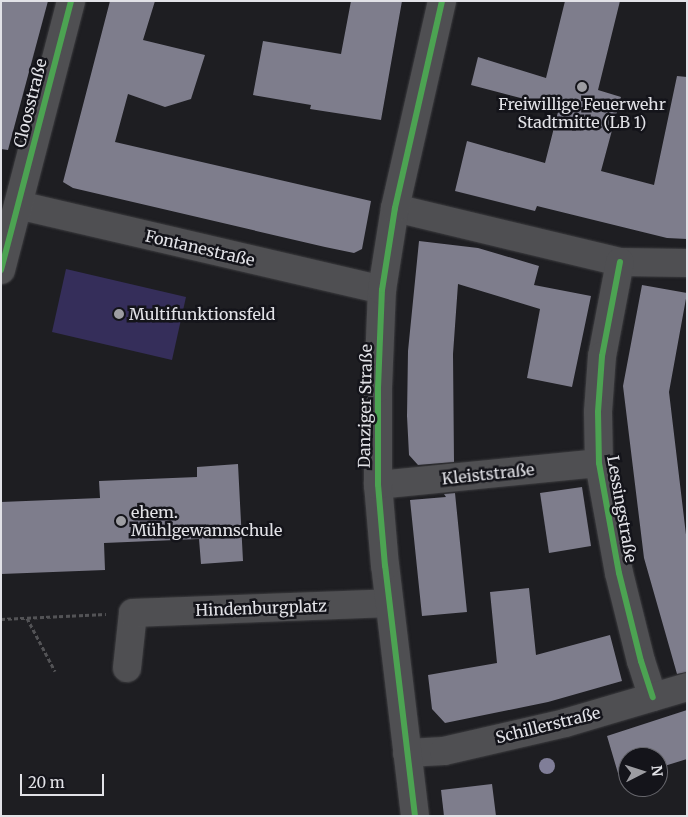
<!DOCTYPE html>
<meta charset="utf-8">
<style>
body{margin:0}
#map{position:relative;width:688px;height:817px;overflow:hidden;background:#1e1e22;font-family:Merriweather,serif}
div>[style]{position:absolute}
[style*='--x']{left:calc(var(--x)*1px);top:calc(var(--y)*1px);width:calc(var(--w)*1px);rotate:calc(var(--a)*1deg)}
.green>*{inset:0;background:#352e5a}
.building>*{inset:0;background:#7e7d8c}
.path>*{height:3px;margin-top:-1.5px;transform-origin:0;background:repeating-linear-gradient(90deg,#535356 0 4px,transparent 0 6.5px)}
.roads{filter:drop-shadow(0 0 1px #3c3c3f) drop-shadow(0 0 1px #3c3c3f)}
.minor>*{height:28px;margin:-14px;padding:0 14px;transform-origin:14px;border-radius:14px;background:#4f4f52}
.cycleway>*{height:6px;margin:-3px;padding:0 3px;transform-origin:3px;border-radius:3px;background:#4ca352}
.trees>*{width:16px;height:16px;margin:-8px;border-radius:50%;background:#807e98}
.dots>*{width:14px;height:14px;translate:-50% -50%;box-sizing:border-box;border:2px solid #14141a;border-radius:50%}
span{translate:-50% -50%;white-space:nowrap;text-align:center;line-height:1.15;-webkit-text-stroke:5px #14141a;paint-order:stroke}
.street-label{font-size:16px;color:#e2e2e7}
.poi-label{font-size:16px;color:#e2e2e7}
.left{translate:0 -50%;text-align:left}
.frame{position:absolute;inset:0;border:2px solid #e2e2e7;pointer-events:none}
.north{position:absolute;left:618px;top:747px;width:50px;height:50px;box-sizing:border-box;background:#14141a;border:1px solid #66666c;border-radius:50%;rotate:85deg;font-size:14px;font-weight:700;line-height:20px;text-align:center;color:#e2e2e7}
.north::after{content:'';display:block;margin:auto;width:18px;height:22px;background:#9d9da2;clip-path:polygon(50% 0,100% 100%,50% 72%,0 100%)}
.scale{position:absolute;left:20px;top:774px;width:84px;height:22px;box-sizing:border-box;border:2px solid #e2e2e7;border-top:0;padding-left:6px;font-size:15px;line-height:18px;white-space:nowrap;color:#e2e2e7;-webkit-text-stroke:4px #14141a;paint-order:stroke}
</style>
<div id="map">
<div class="green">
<i style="clip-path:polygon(66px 269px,186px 297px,172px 360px,52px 332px)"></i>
</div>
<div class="building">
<i style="clip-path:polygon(1px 1px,48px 1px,8px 150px,1px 149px)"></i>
<i style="clip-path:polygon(110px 1px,155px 1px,143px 40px,205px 55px,191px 99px,165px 107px,128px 94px,115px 142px,371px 201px,362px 249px,354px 253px,325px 247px,73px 188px,63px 182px)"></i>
<i style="clip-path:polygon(351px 1px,402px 1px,381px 120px,310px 109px,311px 105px,253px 95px,263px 41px,341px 54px)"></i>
<i style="clip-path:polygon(565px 1px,620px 1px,598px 90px,621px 97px,601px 171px,654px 185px,677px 76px,687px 77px,687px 239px,667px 238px,537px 206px,535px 211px,455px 191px,467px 141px,545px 163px,559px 108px,471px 85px,478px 57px,546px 78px)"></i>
<i style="clip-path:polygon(419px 241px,478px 248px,539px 266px,534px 285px,591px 296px,572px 387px,527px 378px,540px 309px,458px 284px,453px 354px,454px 462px,418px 465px,409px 455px,407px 416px,408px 351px)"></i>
<i style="clip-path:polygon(642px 285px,687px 293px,669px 392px,687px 543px,687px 672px,677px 674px,644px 558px,623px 386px)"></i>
<i style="clip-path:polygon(238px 464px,243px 561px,201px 564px,199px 539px,104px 543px,105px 570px,1px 574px,1px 502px,100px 498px,99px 481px,197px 477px,197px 467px)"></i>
<i style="clip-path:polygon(582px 487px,591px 546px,549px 553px,540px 493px)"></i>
<i style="clip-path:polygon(455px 493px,467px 612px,422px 616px,410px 500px,446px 497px,444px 494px)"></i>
<i style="clip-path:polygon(529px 588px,536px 655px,610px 635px,622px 681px,548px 702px,445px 723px,432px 709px,428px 675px,497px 663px,490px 592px)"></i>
<i style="clip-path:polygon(687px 710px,687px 759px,658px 768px,658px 757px,628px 757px,628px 777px,620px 780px,607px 736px)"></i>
<i style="clip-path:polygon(492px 784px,496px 816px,444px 816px,441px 790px)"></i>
</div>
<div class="path">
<i style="--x:27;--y:618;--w:60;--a:62.2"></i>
<i style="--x:1;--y:619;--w:105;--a:-2.7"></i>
</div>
<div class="roads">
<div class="minor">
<i style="--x:18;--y:205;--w:374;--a:13.1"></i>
<i style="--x:395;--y:208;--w:231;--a:13.5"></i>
<i style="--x:620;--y:262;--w:67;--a:0.9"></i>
<i style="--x:620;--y:262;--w:96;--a:100.8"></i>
<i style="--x:602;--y:356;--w:56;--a:94.1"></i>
<i style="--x:598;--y:412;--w:51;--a:88.9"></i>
<i style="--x:599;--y:463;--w:112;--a:79.7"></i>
<i style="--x:619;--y:573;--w:91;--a:76"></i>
<i style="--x:641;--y:661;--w:38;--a:72"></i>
<i style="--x:1;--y:270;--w:278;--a:-75.4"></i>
<i style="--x:378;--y:485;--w:222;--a:-5.7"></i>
<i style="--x:127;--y:668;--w:55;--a:-83.8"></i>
<i style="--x:133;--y:613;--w:256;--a:-2.2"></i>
<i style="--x:407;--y:753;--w:37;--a:-3"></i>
<i style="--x:444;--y:751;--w:124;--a:-13"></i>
<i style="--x:565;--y:723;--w:127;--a:-16.4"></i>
<i style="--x:415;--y:816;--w:252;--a:-96.8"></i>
<i style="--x:385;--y:566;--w:81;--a:-94.9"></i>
<i style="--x:378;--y:485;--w:97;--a:-90"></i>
<i style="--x:378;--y:388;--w:98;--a:-87.7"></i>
<i style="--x:382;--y:290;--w:83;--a:-81"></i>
<i style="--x:395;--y:208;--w:212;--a:-77.2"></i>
</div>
</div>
<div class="cycleway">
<i style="--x:620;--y:262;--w:96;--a:100.8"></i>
<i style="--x:602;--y:356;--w:56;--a:94.1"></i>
<i style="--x:598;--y:412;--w:51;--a:88.9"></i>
<i style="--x:599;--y:463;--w:112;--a:79.7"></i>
<i style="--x:619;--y:573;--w:91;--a:76"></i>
<i style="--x:641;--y:661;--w:38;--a:72"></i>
<i style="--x:1;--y:270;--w:278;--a:-75.4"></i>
<i style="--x:415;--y:816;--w:252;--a:-96.8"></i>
<i style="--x:385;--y:566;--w:81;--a:-94.9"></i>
<i style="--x:378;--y:485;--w:97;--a:-90"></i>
<i style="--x:378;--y:388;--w:98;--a:-87.7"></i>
<i style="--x:382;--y:290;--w:83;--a:-81"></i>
<i style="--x:395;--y:208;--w:212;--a:-77.2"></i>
</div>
<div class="trees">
<i style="left:547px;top:766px"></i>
</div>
<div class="dots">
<i style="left:582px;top:87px;background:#9d9da2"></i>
<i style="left:119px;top:314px;background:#9d9da2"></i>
<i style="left:121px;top:521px;background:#9d9da2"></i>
</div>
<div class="street-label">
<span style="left:30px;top:103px;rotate:-76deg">Cloosstraße</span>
<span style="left:200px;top:248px;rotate:13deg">Fontanestraße</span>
<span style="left:365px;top:406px;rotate:-89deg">Danziger Straße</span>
<span style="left:488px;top:474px;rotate:-6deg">Kleiststraße</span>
<span style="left:622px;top:509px;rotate:80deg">Lessingstraße</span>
<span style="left:261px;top:608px;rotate:-2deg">Hindenburgplatz</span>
<span style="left:548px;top:725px;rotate:-14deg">Schillerstraße</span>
</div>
<div class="poi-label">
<span style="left:582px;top:113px">Freiwillige Feuerwehr<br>Stadtmitte (LB 1)</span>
<span class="left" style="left:129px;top:314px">Multifunktionsfeld</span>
<span class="left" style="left:131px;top:521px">ehem.<br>Mühlgewannschule</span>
</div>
<div class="frame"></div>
<div class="north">N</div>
<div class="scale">20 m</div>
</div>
